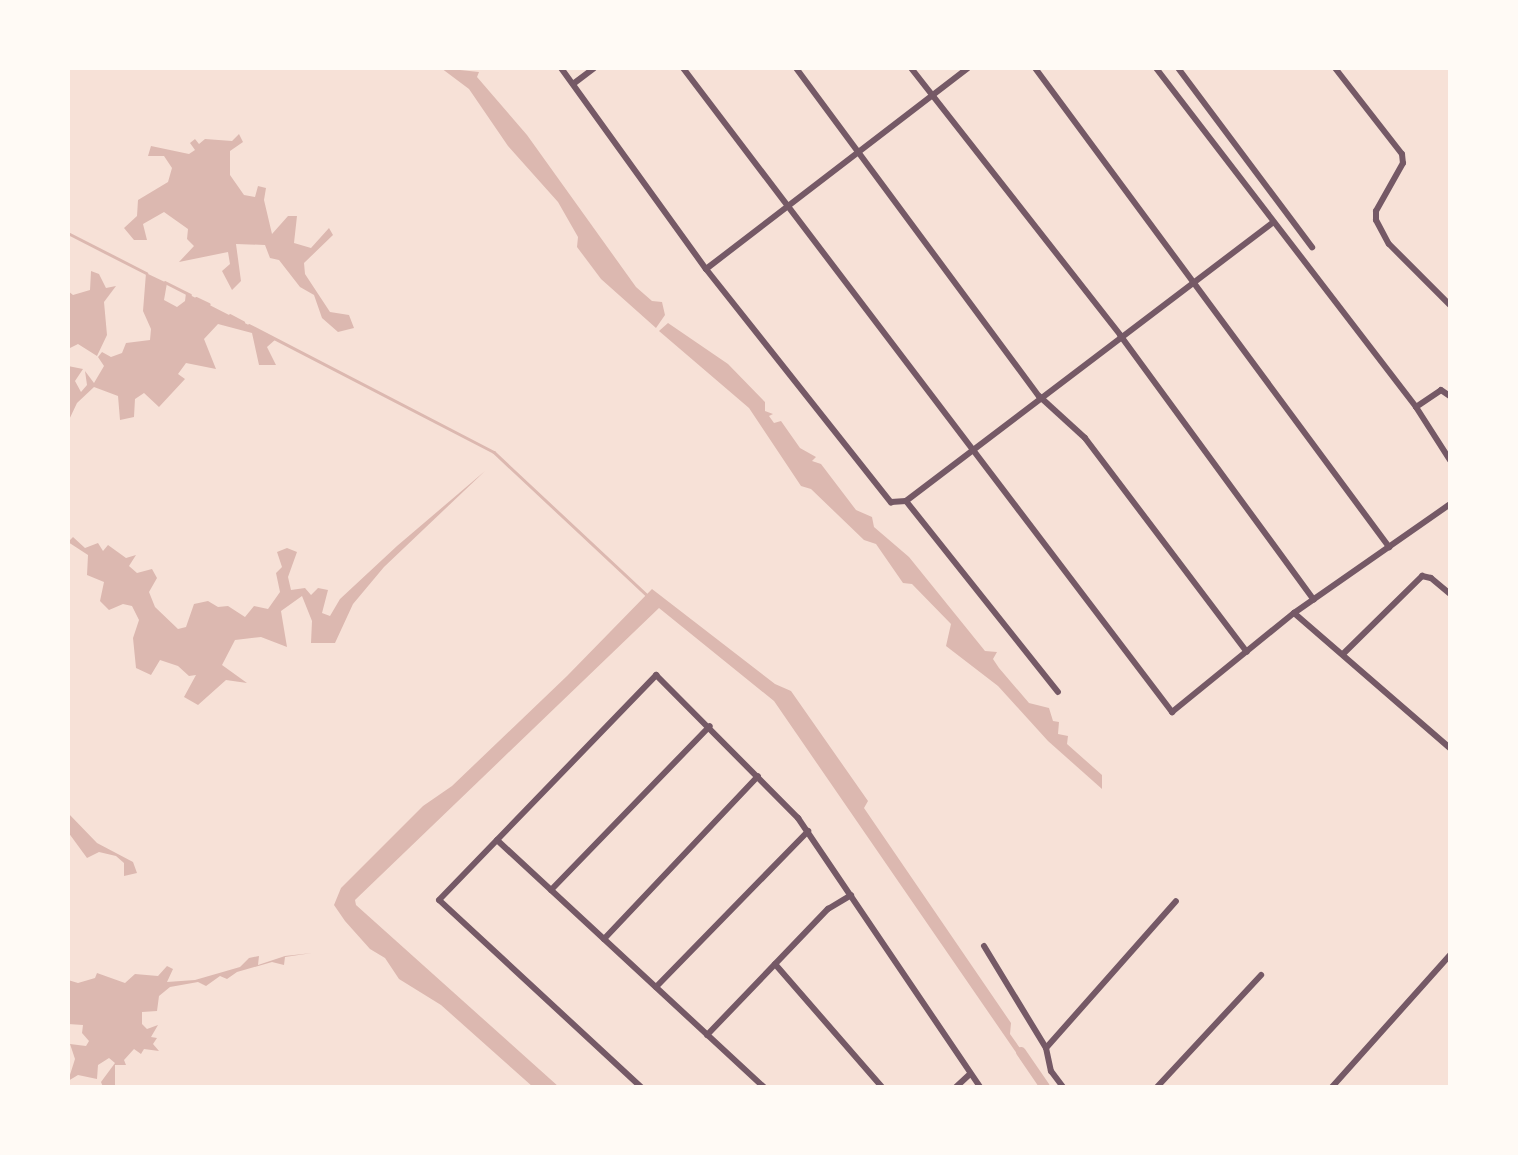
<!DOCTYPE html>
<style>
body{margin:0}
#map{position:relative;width:1518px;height:1155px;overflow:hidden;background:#f7e1d7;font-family:"Fira Sans Condensed",sans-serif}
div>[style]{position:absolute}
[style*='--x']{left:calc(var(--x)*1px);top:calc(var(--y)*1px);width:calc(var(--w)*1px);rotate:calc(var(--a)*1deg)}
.water>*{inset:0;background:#dcb8b0}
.stream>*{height:2.5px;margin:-1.25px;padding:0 1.25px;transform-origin:1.25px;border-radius:1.25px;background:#dcb8b0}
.canal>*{height:10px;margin:-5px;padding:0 5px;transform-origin:5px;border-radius:5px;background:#dcb8b0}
.minor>*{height:6px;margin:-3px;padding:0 3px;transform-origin:3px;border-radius:3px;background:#755966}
span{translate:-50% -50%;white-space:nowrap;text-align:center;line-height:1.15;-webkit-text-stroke:7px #fffaf5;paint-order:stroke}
.frame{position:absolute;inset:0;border:70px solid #fffaf5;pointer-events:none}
</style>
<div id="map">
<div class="water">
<i style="clip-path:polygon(441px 68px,479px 72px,477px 77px,527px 135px,636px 287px,652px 301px,662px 302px,665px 315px,656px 328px,601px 279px,577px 247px,578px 237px,558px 202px,508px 146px,469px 89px)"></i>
<i style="clip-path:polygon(239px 134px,243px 142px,230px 151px,230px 175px,244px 195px,255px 197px,258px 186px,266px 188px,264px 200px,272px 234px,288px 216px,297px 216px,294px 243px,311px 248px,329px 228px,333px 235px,304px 263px,305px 274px,330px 312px,349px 315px,354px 328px,338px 332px,322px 318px,314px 295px,300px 287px,279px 260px,270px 258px,265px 245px,236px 244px,241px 281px,232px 290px,222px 271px,230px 264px,228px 252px,179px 262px,194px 246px,187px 239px,188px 229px,164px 212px,143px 224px,147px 240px,134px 240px,124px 228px,137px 216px,138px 200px,168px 182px,172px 168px,164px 156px,148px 156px,151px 146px,189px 154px,195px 150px,190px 143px,195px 139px,199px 144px,205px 139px,232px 141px)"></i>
<i style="clip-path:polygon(91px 271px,99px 274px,106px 288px,116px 286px,104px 302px,107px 335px,97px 356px,78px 344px,68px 349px,68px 291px,73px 295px,90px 290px)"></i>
<i style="clip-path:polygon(146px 273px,167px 283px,164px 300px,177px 307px,185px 301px,186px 293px,276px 339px,267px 347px,276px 365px,259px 365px,252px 333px,218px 324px,204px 339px,216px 369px,186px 363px,178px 374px,185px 379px,159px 407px,144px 393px,135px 399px,134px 417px,120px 420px,118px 396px,94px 387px,77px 403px,68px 422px,68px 366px,83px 369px,75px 381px,81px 392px,87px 385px,85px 371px,94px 383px,104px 366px,98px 357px,102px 352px,111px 357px,122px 353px,126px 343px,150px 340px,151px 329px,143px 311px)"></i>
<i style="clip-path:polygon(668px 323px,728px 364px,765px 402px,765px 411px,773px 414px,769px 416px,774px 423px,781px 421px,800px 448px,816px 457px,812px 461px,821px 464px,856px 510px,872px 517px,874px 527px,909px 557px,985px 651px,997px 652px,993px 659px,999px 668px,1029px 703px,1049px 708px,1053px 721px,1059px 722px,1058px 734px,1068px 736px,1067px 744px,1102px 775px,1102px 789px,1048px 741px,998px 686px,946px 646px,951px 624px,912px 584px,903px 583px,876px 544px,864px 540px,811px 489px,801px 486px,749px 408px,659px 331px)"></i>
<i style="clip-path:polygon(485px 471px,384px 567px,353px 604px,335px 643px,311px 643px,312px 621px,302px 596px,281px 611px,287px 647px,261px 637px,235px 640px,222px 665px,247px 683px,226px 680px,198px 705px,184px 697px,196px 675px,189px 676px,178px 666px,160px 660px,151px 675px,136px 668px,133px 638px,139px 620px,132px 606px,123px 604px,109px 610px,100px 601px,104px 582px,87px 575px,88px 555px,68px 542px,73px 537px,85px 548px,98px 543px,103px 551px,108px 545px,126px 558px,136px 555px,129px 566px,137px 573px,152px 569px,157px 578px,149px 592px,155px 607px,178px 629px,186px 627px,194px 604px,208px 601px,218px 607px,228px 606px,245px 617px,254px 606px,268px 609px,280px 592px,276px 573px,282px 567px,277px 552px,287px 548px,297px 552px,288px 577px,291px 590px,305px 588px,311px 595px,318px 588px,328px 590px,322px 613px,330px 616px,340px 599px,397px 546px)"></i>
<i style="clip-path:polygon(652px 589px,775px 684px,791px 691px,868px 801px,864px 808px,1011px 1023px,1010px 1034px,1029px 1061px,1024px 1064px,774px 701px,659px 608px,355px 900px,356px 905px,559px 1087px,533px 1087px,441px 1005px,399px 979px,385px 958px,370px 949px,345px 921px,334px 905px,341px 888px,423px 806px,452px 786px,567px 676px)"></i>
<i style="clip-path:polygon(68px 813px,97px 843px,133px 862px,137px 873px,124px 876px,124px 863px,116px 856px,99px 852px,87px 858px,68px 832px)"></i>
<i style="clip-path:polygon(312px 953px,285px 957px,284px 965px,272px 962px,237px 972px,227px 979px,220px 976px,206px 986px,198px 982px,170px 987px,159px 996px,157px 1011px,142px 1012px,142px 1024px,147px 1029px,158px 1025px,151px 1037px,157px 1038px,153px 1044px,159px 1051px,144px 1049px,141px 1054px,134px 1049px,124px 1060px,126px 1065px,115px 1065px,115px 1087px,103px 1087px,101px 1082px,115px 1063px,109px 1058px,98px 1065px,97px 1079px,78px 1075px,68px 1081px,75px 1059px,70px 1044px,86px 1046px,89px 1041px,82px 1033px,83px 1025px,68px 1024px,68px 980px,78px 983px,95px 978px,97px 973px,125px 983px,135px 974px,158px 976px,167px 966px,173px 969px,167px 982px,195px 980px,240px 967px,249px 958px,259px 956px,258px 965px,285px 956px)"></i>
</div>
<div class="stream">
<i style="--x:68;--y:233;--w:88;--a:27.1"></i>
<i style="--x:165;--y:282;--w:28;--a:27"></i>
<i style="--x:196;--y:298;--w:14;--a:25"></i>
<i style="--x:230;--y:315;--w:15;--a:28"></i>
<i style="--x:249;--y:325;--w:276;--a:27.4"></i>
<i style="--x:494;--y:452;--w:211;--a:43.1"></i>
</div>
<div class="canal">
<i style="--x:1021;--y:1052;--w:42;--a:55.6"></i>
</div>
<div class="minor">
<i style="--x:561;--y:68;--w:248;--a:54.2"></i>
<i style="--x:706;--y:269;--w:298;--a:51.6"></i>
<i style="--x:891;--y:502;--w:15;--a:-4"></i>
<i style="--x:683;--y:68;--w:809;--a:52.79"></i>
<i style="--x:1172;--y:712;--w:157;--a:-39.1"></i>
<i style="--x:1294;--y:613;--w:190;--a:-34.9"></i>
<i style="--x:796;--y:68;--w:408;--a:53.5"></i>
<i style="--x:1039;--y:396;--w:62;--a:42.4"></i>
<i style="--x:1085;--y:438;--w:268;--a:52.9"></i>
<i style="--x:911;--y:68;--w:339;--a:51.9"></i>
<i style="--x:1120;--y:335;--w:328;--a:53.8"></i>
<i style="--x:1035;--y:68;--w:596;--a:53.53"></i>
<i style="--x:1156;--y:68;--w:427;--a:52.5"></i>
<i style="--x:1416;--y:407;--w:63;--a:57.3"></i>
<i style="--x:1178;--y:68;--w:224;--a:53.2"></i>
<i style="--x:1335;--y:68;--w:109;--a:52.1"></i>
<i style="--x:1402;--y:154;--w:9;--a:84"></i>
<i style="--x:1403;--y:163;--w:55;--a:119.4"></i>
<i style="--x:1376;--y:211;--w:9;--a:90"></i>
<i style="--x:1376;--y:220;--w:27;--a:62"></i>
<i style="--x:1389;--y:244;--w:86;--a:45"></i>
<i style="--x:573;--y:84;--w:26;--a:-37"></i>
<i style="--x:706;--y:269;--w:330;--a:-37.5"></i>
<i style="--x:1416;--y:407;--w:30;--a:-34"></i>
<i style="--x:1441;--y:390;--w:11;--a:34"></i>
<i style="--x:906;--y:501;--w:460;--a:-37.2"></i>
<i style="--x:906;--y:501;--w:244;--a:51.5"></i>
<i style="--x:1294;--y:613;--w:206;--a:40.9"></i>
<i style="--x:1344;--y:653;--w:110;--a:-44.6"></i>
<i style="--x:1422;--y:576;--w:9;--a:13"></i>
<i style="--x:1431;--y:578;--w:25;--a:40"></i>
<i style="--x:497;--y:840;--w:364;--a:42.8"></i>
<i style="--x:551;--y:890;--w:228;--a:-45.9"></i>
<i style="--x:604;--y:939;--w:224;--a:-46.6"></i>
<i style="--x:984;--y:946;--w:119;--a:58.7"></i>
<i style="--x:1046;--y:1048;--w:24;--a:78"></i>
<i style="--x:1051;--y:1071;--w:20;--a:53"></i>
<i style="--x:775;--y:964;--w:163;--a:49"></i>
<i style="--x:656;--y:987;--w:218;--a:-45.7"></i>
<i style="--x:707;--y:1035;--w:175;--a:-46.2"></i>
<i style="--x:828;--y:909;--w:27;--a:-31"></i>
<i style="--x:1046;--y:1048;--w:196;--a:-48.5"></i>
<i style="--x:641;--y:1087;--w:275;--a:-137.2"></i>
<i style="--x:439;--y:900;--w:313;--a:-46"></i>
<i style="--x:656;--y:675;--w:202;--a:45.2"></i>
<i style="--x:798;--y:818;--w:325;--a:55.9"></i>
<i style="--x:956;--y:1087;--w:18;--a:-43"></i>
<i style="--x:1157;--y:1087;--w:153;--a:-47.1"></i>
<i style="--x:1332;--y:1087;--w:177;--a:-48.2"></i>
</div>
<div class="frame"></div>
</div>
